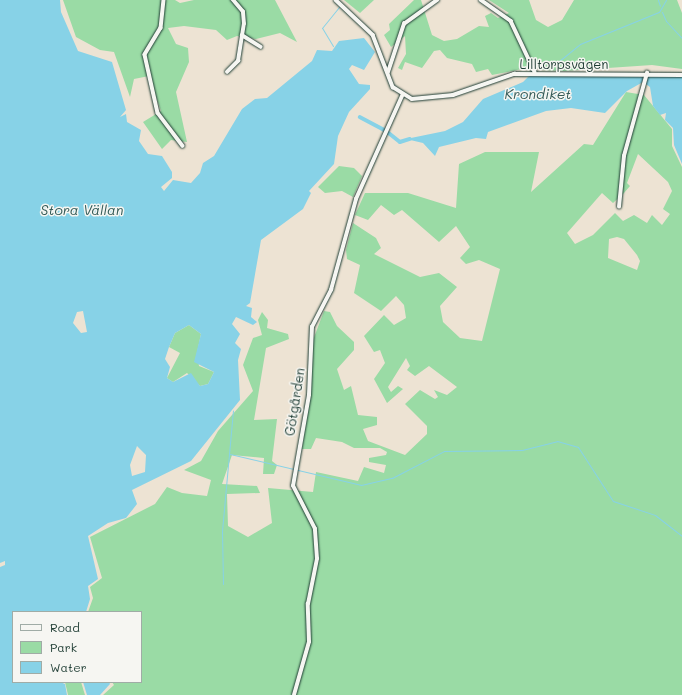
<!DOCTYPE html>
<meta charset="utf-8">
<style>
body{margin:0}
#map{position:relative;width:682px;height:695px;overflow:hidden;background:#ede3d3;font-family:Mali,sans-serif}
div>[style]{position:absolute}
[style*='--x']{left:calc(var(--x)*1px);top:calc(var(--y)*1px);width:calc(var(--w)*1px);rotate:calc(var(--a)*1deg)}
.green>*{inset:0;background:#9adba5}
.water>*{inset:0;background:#87d2e7}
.stream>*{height:1px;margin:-0.5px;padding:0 0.5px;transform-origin:0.5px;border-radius:0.5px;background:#87d2e7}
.canal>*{height:3.5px;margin:-1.75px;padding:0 1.75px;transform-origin:1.75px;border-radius:1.75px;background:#87d2e7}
.roads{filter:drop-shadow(0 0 1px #1f3d34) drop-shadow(0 0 1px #1f3d34)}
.street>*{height:3.5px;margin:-1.75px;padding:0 1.75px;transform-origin:1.75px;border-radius:1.75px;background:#f6f6f2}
span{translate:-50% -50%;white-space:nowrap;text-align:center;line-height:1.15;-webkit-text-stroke:3px #f6f6f2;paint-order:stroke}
.street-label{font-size:13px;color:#1f3d34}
.water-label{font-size:14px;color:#345b58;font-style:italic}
.legend{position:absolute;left:12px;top:611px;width:130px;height:72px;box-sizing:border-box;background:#f6f6f2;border:1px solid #a0aca6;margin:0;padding:5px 7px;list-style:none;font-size:12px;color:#1f3d34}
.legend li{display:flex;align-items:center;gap:8px;height:20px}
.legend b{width:20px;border:1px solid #a0aca6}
</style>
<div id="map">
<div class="green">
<i style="clip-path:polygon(63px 0,175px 0,180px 3px,194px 0,275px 0,297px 42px,280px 33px,256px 39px,237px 36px,227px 40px,216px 30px,184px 26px,168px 28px,176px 44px,188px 48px,189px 62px,176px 92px,187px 142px,171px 140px,162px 149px,143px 122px,161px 111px,149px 76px,134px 79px,130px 97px,114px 52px,100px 50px,76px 37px)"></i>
<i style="clip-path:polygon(344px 0,374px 0,360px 13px)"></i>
<i style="clip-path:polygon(414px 0,421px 0,432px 35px,444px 41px,457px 39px,479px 26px,489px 27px,485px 16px,491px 13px,498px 18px,509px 13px,489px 0,529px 0,536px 20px,548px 27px,562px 20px,574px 0,677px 0,682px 13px,682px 69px,652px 65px,564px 71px,541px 70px,538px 66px,492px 75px,488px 69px,476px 72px,472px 64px,447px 58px,440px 50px,434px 51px,422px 68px,405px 62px,402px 70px,398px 68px,406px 54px,405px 36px,391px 47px,384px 35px,390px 30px,389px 24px)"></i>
<i style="clip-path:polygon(evenodd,626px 92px,644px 95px,672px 129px,672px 146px,682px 167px,682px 695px,103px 695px,114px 685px,112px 682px,141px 682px,141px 612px,88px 612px,93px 598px,90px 587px,102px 578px,90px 537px,155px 504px,167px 487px,182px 493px,207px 496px,211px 480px,184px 470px,201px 461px,218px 431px,253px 391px,243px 365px,253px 338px,262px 335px,258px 320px,262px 312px,268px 320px,267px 328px,288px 334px,289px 339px,266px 348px,254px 420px,277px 419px,272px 461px,277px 465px,274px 474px,263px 474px,264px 458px,232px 455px,222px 484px,257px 486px,260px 493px,227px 494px,228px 526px,248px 537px,272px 523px,268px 488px,313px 492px,316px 472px,358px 481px,364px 467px,384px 473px,386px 465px,369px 462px,369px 458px,386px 455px,387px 452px,380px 448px,354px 448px,342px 442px,316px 438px,311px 449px,302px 449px,311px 390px,313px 340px,324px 311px,330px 312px,337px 326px,354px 342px,354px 350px,337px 369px,344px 390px,351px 386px,358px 415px,377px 417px,377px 425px,363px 429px,368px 441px,405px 455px,427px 434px,427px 426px,405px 404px,420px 390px,435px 399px,438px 397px,434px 390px,447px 395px,457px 387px,429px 366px,415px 376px,407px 370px,410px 366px,406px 358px,388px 387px,391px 392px,398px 386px,403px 389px,387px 403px,374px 379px,385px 363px,380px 350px,374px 352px,364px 336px,384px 315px,394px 325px,406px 318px,404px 305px,396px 296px,381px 311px,354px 293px,360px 265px,347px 259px,346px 250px,353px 223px,376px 238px,381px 248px,374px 254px,420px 277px,439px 273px,457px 287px,440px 306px,443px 322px,460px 338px,482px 341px,500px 269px,479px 260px,466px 264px,460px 258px,470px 247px,456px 226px,439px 242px,402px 210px,394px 215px,381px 205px,368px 220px,355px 215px,365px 193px,408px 193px,456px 208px,459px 164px,485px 152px,539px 152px,531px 192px,584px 144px,593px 145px,626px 92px,638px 154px,668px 182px,672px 191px,663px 209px,670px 214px,662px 225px,652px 215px,647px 223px,634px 215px,623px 221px,615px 213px,593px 235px,575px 244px,567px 233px,602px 193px,613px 203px,624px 193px,630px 186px,627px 183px,638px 154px,626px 92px,617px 237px,624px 239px,637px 255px,640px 261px,637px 270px,608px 258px,609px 239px,617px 237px)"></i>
<i style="clip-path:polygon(339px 166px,354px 168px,362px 176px,353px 197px,342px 191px,325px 193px,318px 187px)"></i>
<i style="clip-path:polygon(189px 325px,201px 334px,197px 353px,199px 366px,214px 372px,208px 384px,200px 386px,187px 373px,173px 382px,167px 378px,180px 353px,169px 347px,175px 333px)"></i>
<i style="clip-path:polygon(65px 682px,81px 682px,85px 695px,68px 695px)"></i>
</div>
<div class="water">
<i style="clip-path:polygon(evenodd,0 0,60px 0,61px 12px,78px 51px,112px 62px,126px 110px,120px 117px,126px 114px,127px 122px,141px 130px,139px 141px,148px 154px,162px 156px,172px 172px,172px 178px,161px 187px,164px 191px,173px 180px,191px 183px,200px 173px,203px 163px,214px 156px,242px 109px,255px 99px,267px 98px,312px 61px,317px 50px,332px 51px,339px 41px,364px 38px,375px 52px,364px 70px,352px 65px,349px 69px,359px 84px,370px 85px,370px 89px,349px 112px,338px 136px,334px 164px,309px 191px,311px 193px,303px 209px,261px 240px,250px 303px,246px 306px,252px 308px,251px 317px,257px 322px,253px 325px,236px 317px,232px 324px,240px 334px,235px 343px,241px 349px,238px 360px,240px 400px,191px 461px,132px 490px,137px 504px,126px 518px,108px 523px,88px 536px,98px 579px,88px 586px,90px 599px,86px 612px,13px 612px,13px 682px,60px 682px,65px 684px,67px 695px,0 695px,0 567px,5px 565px,5px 561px,0 563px,0 0,83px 311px,87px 332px,81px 333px,73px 323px,77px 312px,83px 311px,0 0,189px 325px,201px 334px,194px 362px,214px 372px,208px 384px,200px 386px,191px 373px,173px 382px,167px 378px,170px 367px,165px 359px,169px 347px,175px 333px,189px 325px,0 0,137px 446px,146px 455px,145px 472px,132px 476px,130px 465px,137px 446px)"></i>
<i style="clip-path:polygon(530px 75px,682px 77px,682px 164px,674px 145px,673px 128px,665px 120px,666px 113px,660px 115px,653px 106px,650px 87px,643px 82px,627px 91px,605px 113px,571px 108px,546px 111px,488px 132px,486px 139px,476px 138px,439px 147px,435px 156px,423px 143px,406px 139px,445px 131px,463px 122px,483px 99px,523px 82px)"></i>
<i style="clip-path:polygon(83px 682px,109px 682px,110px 684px,100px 695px,87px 695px)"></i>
</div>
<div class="stream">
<i style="--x:658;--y:0;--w:6;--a:72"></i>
<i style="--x:662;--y:12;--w:10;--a:66"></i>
<i style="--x:666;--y:21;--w:23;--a:47"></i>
<i style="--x:333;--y:46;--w:21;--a:-121"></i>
<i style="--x:322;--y:28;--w:28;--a:-51"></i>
<i style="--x:553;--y:66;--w:35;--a:-39"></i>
<i style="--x:580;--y:44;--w:85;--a:-22.1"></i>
<i style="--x:659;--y:12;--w:14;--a:-60"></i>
<i style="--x:230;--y:454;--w:135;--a:13.3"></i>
<i style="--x:361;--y:485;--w:32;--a:-13"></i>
<i style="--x:392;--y:478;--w:59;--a:-27.4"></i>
<i style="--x:444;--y:451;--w:78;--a:-0.7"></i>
<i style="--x:522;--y:450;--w:36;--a:-14"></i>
<i style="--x:557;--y:441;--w:22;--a:16"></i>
<i style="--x:578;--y:447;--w:64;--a:57.1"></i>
<i style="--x:613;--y:501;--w:44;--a:18.4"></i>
<i style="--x:655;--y:515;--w:34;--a:38"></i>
<i style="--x:223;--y:584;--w:53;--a:-91.1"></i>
<i style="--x:222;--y:531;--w:121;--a:-84.8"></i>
</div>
<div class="canal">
<i style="--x:360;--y:117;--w:30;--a:28"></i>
<i style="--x:389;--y:133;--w:14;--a:39"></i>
<i style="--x:400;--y:142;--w:10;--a:-17"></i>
</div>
<div class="roads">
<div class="street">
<i style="--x:164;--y:0;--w:28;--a:96"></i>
<i style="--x:161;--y:28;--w:31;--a:121"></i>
<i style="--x:145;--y:55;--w:59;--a:77.4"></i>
<i style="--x:158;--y:113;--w:41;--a:52.9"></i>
<i style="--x:336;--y:0;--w:51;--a:43.4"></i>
<i style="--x:373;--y:35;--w:56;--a:69"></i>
<i style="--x:393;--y:87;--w:22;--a:32"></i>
<i style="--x:412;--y:99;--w:41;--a:-5.6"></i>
<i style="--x:453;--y:95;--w:65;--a:-19"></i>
<i style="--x:514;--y:74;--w:168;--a:0.3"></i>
<i style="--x:481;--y:0;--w:37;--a:35"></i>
<i style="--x:511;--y:21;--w:56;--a:64.8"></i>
<i style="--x:242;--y:35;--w:22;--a:32"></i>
<i style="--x:227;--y:72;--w:16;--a:-45"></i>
<i style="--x:238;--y:61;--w:37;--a:-81"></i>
<i style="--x:244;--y:24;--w:12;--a:-95"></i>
<i style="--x:243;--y:12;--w:16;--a:-130"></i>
<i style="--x:388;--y:72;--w:51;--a:-71.6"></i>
<i style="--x:404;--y:24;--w:41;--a:-36"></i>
<i style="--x:619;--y:207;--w:51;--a:-84.4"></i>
<i style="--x:624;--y:156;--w:86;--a:-74.5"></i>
<i style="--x:294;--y:695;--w:55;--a:-74.2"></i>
<i style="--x:309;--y:642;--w:38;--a:-92"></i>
<i style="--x:308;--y:604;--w:46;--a:-78.7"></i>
<i style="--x:317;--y:559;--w:30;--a:-94"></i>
<i style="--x:315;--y:529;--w:48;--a:-117.1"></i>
<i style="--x:293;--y:486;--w:92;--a:-80"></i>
<i style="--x:309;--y:395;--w:68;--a:-87.5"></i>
<i style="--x:312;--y:327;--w:42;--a:-62.8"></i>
<i style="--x:331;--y:290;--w:94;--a:-74.6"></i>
<i style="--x:356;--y:199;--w:113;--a:-65.9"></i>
</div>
</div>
<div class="street-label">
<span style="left:564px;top:64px">Lilltorpsvägen</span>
<span style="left:295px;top:402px;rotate:-81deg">Götgården</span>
</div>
<div class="water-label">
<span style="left:538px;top:94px">Krondiket</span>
<span style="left:82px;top:210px">Stora Vällan</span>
</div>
<ul class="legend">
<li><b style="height:5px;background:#f6f6f2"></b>Road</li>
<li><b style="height:11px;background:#9adba5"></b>Park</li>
<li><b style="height:11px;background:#87d2e7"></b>Water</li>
</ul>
</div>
